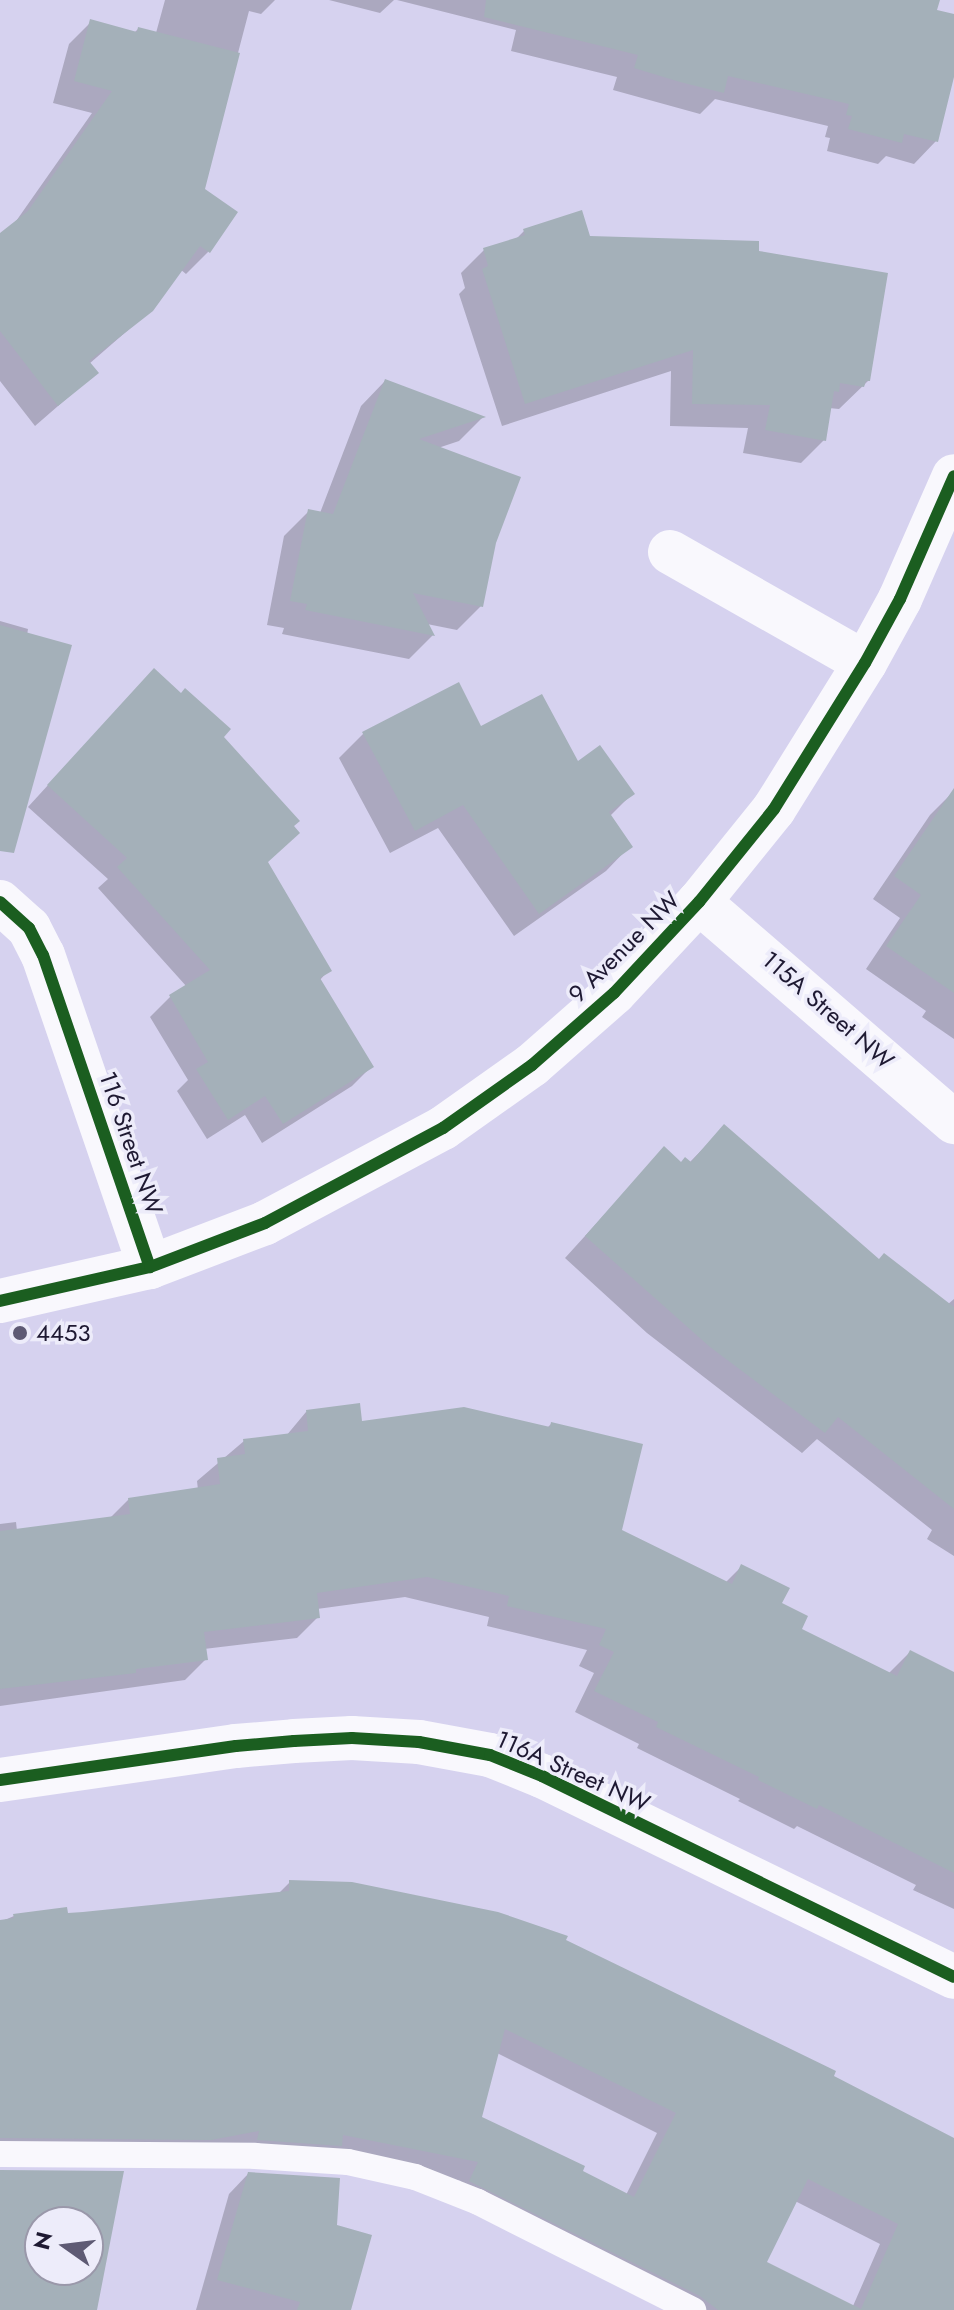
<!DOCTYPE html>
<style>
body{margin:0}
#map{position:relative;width:954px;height:2310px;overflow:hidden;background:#d6d2ef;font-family:Jost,sans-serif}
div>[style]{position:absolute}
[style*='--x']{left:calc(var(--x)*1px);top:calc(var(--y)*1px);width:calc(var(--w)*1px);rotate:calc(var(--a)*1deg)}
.shadow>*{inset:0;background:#0003}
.building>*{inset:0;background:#a4b0b9}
.service>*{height:26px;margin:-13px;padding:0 13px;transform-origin:13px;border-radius:13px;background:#f9f8fd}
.minor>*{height:44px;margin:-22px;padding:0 22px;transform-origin:22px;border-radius:22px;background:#f9f8fd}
.tertiary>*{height:44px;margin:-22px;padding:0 22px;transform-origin:22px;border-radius:22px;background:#f9f8fd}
.cycleway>*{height:12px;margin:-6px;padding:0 6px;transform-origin:6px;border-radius:6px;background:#1b5e20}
.dots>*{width:22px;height:22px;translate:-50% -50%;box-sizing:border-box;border:4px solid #edecfa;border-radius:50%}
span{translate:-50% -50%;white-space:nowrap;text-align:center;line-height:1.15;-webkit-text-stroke:7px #edecfa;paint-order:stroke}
.street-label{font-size:24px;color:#1e1932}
.poi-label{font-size:24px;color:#1e1932}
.left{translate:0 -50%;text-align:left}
.north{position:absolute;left:24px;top:2206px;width:80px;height:80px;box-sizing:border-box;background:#edecfa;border:2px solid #9a98aa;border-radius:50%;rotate:284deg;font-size:22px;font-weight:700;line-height:32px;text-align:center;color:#1e1932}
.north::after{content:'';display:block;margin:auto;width:28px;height:36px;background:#5e5a74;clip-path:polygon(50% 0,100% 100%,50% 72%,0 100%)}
</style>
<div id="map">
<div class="shadow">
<i style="clip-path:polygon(165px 0,275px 0,261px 14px,249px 11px,202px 190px,208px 252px,186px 274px,180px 269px,151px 310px,89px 364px,96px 373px,35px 426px,0 381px,0 235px,14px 224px,92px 113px,53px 103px,69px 44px,91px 22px,134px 33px,138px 29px,156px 33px)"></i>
<i style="clip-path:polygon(329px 0,394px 0,380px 13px)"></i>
<i style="clip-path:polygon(397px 0,938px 0,935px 12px,954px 26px,954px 69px,936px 141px,914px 164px,886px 156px,878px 164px,827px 151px,830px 138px,825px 137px,828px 126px,715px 99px,700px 114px,613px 90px,617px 77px,511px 51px,516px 30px)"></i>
<i style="clip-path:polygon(524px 231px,757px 253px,868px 381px,839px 409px,829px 408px,824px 440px,801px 463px,743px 453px,748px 428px,670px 426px,671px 371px,502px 426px,459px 294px,465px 288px,461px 273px,484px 250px,515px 240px)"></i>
<i style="clip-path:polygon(385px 381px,482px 418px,459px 441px,438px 448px,494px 542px,481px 606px,457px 630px,427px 624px,433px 635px,409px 659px,282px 634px,284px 628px,267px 625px,284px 536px,309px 511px,320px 513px,361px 406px)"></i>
<i style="clip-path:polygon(0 621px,28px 629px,0 807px)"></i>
<i style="clip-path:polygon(134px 691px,222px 737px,266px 863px,329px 970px,319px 981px,372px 1066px,352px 1086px,262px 1143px,245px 1115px,207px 1139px,177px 1091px,188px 1080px,150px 1017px,170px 997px,187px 987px,98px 888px,108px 879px,28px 807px)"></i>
<i style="clip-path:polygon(363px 734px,577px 764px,633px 793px,609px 817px,630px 846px,606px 871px,514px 936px,438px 828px,390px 853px,339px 758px)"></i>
<i style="clip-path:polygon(952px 793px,954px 794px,954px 1039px,922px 1017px,926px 1011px,866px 969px,900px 918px,873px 899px,930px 815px)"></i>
<i style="clip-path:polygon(724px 1127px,879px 1261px,947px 1305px,954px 1299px,954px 1556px,927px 1539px,932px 1530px,817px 1439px,802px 1453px,647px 1333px,565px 1258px,664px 1149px,680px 1164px,689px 1163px)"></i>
<i style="clip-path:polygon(306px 1412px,360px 1423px,547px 1428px,551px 1424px,620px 1531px,725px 1583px,742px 1566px,779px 1604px,799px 1630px,888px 1674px,910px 1652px,954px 1674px,954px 1909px,913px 1890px,916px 1885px,797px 1826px,794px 1829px,738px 1801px,740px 1799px,637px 1748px,639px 1744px,575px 1712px,594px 1673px,579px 1666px,587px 1650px,487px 1626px,489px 1617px,405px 1597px,317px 1609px,318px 1617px,297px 1638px,204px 1649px,206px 1659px,185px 1680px,0 1706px,0 1524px,16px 1522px,17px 1531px,109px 1519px,129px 1499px,198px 1490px,197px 1481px,244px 1441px,286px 1436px)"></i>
<i style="clip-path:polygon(evenodd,290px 1882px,564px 1941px,954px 2139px,954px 2310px,671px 2310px,451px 2201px,461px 2181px,330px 2155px,0 2157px,0 1922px,14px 1916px,66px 1915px,278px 1894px,290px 1882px,497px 2053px,657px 2133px,626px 2195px,479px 2118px,497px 2053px,290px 1882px,795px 2201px,880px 2244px,853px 2306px,764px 2263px,795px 2201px)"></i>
<i style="clip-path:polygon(248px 2174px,335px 2227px,348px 2310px,196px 2310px,229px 2194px)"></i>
</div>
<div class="building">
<i style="clip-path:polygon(486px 0,940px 0,937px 10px,954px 14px,954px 77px,938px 142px,904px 134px,902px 143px,848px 129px,852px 116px,846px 115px,849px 104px,728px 76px,724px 93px,680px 82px,634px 68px,638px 55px,484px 17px)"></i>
<i style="clip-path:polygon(90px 19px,137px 32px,138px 27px,240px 53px,205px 189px,238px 212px,210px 253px,200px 246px,153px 311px,89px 361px,99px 373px,58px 406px,0 331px,0 233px,28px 211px,112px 91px,74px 81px)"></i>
<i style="clip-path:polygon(582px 210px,590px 236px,759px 241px,759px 251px,888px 273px,870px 381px,866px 381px,864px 387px,840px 383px,839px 392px,834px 391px,826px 441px,765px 430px,770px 405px,692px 404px,693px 350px,525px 404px,482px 269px,488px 266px,483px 248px,525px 235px,523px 229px)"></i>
<i style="clip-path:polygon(385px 379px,486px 417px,419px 439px,521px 477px,496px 543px,483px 607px,413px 593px,435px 636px,305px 610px,307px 604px,290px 601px,308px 509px,333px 514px)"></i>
<i style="clip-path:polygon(0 625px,72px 645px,14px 853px,0 851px)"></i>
<i style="clip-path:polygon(154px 668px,181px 693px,185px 688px,231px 729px,224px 737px,300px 821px,294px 826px,300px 833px,268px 862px,332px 971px,320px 978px,374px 1067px,283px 1124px,265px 1096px,228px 1120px,196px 1069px,208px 1062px,169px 995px,210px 970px,117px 867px,127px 858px,47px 785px)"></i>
<i style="clip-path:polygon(459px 682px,481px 726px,542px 694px,578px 761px,600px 745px,635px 794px,609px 812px,633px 847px,539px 914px,463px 805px,415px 831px,362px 732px)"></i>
<i style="clip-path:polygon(954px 788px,954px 993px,886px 946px,921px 895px,894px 876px)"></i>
<i style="clip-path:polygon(724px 1124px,879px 1259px,884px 1253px,954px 1307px,954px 1509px,838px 1417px,825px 1433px,710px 1347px,585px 1236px,664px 1146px,681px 1162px,685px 1157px,691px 1162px)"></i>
<i style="clip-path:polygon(360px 1403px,362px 1421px,464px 1407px,550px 1427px,551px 1422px,643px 1444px,622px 1530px,732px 1584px,741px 1564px,790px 1588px,782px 1603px,808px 1616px,802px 1629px,897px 1676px,910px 1650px,954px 1672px,954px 1873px,819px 1805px,817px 1809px,758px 1780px,759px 1777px,656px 1727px,658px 1722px,594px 1691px,614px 1652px,599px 1645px,606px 1629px,507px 1606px,509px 1596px,427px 1577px,317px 1593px,320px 1618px,204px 1632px,208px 1660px,136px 1669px,136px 1673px,0 1689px,0 1531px,130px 1514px,128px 1498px,220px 1484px,217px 1458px,245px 1454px,243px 1439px,308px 1431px,306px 1410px)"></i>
<i style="clip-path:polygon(evenodd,289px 1880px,352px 1882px,498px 1912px,568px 1936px,566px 1940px,836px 2071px,834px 2076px,954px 2138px,954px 2310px,718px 2310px,700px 2296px,469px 2181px,478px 2162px,343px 2135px,342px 2146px,257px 2140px,259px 2131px,211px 2140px,0 2138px,0 1920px,14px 1918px,13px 1914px,67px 1907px,68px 1913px,83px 1912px,289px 1891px,289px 1880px,505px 2029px,676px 2113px,634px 2197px,583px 2171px,585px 2166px,482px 2117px,505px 2029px,289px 1880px,808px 2179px,898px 2224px,861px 2309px,767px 2262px,808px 2179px)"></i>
<i style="clip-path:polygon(evenodd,0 2170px,124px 2171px,97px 2310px,0 2310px,0 2170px,40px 2222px,88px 2222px,88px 2270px,40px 2270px,40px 2222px)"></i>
<i style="clip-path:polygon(248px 2172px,340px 2178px,337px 2225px,372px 2235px,351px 2310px,297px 2310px,300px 2302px,217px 2280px)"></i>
</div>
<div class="service">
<i style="--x:0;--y:2154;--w:255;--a:0.4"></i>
<i style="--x:255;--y:2156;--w:93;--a:3.7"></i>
<i style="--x:348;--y:2162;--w:69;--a:12.6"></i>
<i style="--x:415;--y:2177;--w:68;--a:21.6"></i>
<i style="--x:478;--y:2202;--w:241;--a:26.7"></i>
</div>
<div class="minor">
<i style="--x:670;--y:552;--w:224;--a:29.6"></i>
<i style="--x:0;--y:902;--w:39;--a:42"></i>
<i style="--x:29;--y:928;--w:30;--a:63"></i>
<i style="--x:43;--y:955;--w:330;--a:71.1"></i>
<i style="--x:699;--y:902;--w:337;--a:40.8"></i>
<i style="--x:0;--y:1780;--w:238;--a:-8.2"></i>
<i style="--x:236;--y:1746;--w:58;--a:-4.9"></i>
<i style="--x:294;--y:1741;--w:58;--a:-3"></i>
<i style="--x:352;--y:1738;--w:67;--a:3.4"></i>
<i style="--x:419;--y:1742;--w:72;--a:10.4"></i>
<i style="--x:490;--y:1755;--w:56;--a:22"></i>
<i style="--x:542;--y:1776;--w:458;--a:26"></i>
</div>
<div class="tertiary">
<i style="--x:0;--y:1301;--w:154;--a:-12.8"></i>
<i style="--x:150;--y:1267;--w:123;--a:-20.9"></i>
<i style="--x:265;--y:1223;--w:202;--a:-28.1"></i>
<i style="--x:443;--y:1128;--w:109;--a:-35.3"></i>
<i style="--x:532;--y:1065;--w:109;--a:-41.3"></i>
<i style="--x:614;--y:993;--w:125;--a:-47"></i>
<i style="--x:699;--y:902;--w:119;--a:-51.1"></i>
<i style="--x:774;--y:809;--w:172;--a:-58.1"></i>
<i style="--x:865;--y:663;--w:73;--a:-61.3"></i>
<i style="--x:900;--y:599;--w:134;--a:-66.3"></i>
</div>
<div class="cycleway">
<i style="--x:0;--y:902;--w:39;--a:42"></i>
<i style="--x:29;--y:928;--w:30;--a:63"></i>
<i style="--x:43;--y:955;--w:330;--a:71.1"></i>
<i style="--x:0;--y:1301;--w:154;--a:-12.8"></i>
<i style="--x:150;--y:1267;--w:123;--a:-20.9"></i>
<i style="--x:265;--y:1223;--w:202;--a:-28.1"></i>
<i style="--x:443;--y:1128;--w:109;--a:-35.3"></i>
<i style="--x:532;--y:1065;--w:109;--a:-41.3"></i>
<i style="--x:614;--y:993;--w:125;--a:-47"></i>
<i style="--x:699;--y:902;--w:119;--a:-51.1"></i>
<i style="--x:774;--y:809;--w:172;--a:-58.1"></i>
<i style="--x:865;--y:663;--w:73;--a:-61.3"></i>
<i style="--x:900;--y:599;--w:134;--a:-66.3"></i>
<i style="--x:0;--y:1780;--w:238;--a:-8.2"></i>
<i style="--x:236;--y:1746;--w:58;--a:-4.9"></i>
<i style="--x:294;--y:1741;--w:58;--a:-3"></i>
<i style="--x:352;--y:1738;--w:67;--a:3.4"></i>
<i style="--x:419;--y:1742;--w:72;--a:10.4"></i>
<i style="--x:490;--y:1755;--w:56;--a:22"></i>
<i style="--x:542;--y:1776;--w:458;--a:26"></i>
</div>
<div class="dots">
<i style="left:20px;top:1333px;background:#5e5a74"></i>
</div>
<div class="street-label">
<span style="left:624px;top:947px;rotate:-45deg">9 Avenue NW</span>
<span style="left:828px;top:1010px;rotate:41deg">115A Street NW</span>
<span style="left:131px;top:1143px;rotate:71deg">116 Street NW</span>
<span style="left:573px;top:1771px;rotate:24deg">116A Street NW</span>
</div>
<div class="poi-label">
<span class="left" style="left:36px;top:1333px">4453</span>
</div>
<div class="north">N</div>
</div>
